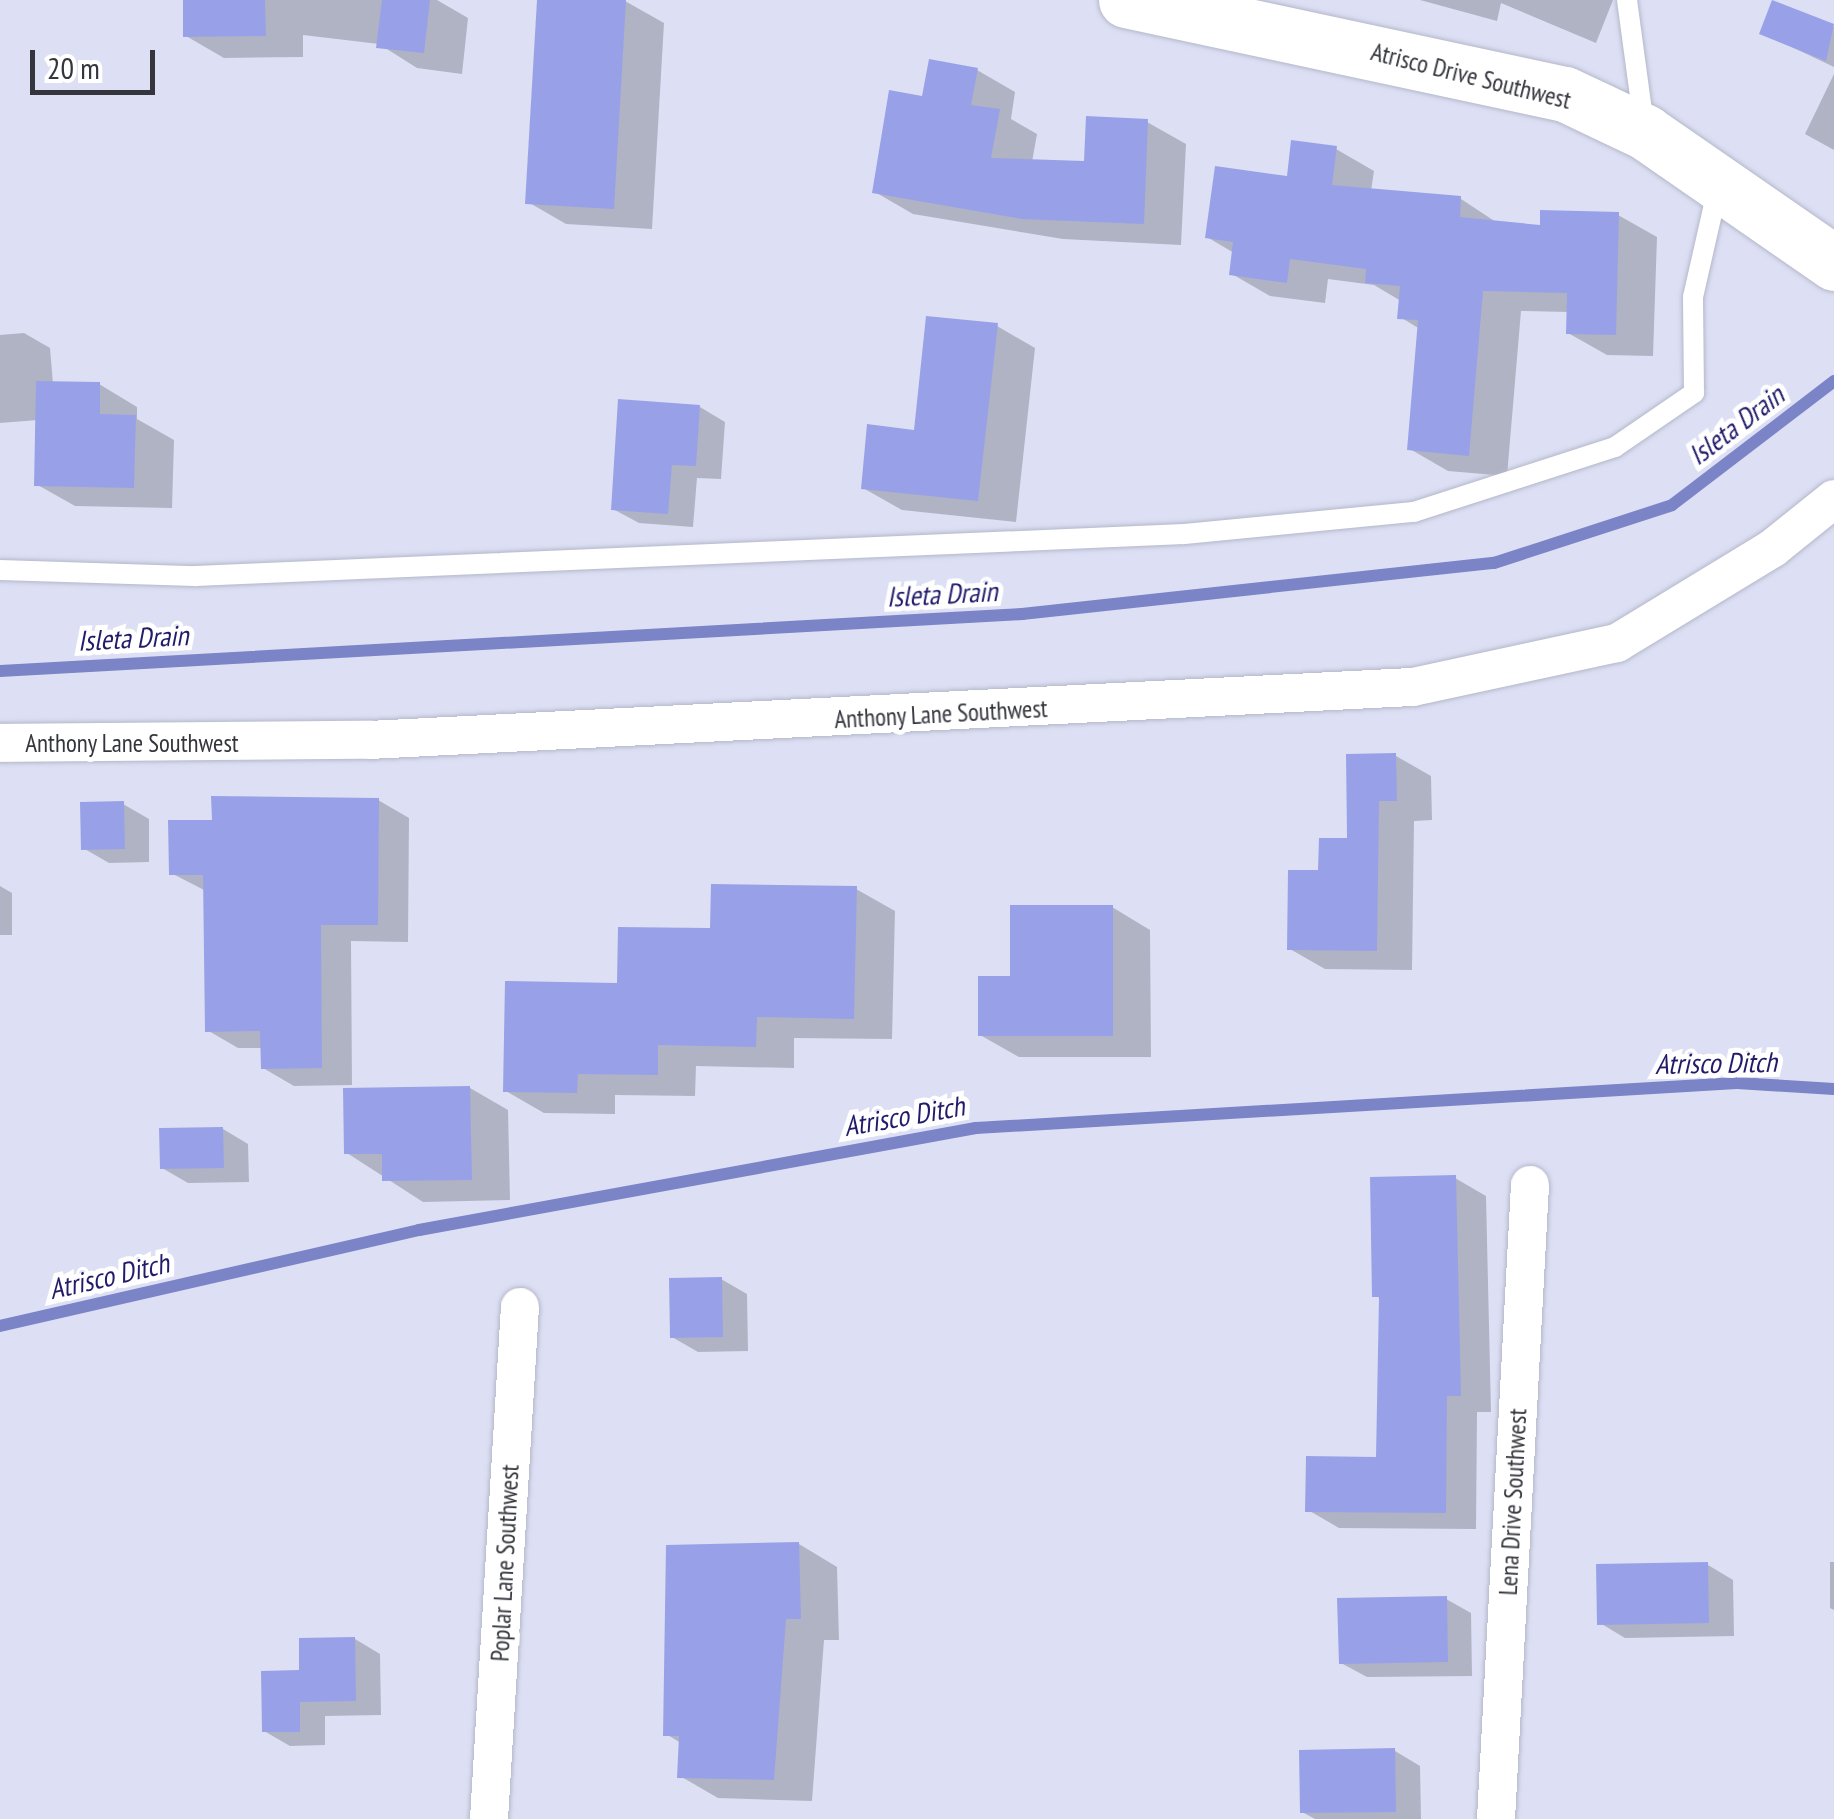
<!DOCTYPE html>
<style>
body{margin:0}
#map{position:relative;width:1834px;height:1819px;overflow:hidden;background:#dde0f4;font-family:"PT Sans Narrow",sans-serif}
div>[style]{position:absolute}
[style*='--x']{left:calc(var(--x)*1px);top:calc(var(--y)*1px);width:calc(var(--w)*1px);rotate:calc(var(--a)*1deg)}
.shadow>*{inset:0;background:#0003}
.stream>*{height:12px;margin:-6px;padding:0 6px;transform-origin:6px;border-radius:6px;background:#7b84c7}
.building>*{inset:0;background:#98a1e7}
.roads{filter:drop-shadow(0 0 2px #b4b7ca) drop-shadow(0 0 2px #b4b7ca)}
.lane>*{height:20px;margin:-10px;padding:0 10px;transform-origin:10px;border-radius:10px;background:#fff}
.street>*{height:38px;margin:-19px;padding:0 19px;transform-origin:19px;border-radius:19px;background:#fff}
.secondary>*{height:55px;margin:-27.5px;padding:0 27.5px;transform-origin:27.5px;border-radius:27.5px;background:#fff}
span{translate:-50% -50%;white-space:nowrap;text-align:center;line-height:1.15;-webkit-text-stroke:10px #fff;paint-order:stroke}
.street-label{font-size:25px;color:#34353d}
.water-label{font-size:28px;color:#211b6a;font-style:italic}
.scale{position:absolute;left:30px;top:50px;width:125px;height:45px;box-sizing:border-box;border:5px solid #34353d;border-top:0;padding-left:12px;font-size:30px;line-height:35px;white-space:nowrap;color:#34353d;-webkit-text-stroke:8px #fff;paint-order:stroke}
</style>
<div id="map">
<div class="shadow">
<i style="clip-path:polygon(185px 0,437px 0,468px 18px,462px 74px,417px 68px,379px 44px,303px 35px,303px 57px,224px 58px,186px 36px)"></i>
<i style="clip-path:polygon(539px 0,625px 1px,664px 23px,652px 229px,566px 224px,528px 202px)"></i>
<i style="clip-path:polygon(1420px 0,1613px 0,1596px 43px,1501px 3px,1497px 21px)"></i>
<i style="clip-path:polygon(1774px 2px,1834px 27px,1834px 67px,1762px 33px)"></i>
<i style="clip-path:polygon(977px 70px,1015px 92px,1011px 119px,1037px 134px,1032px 162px,1086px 164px,1147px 122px,1186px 144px,1181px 245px,1063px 239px,913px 214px,875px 192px,924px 99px)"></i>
<i style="clip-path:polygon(1834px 74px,1834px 150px,1805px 134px)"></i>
<i style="clip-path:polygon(1336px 149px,1374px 171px,1371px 191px,1461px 199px,1499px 224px,1542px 227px,1618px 215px,1657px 237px,1653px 356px,1607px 355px,1568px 333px,1569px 312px,1521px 311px,1507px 476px,1448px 471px,1410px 449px,1420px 329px,1400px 317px,1401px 301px,1374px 285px,1328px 279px,1325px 303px,1270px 296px,1232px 274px,1234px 253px,1207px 237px)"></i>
<i style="clip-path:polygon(997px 326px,1035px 348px,1016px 522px,902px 510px,863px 488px,916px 433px)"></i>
<i style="clip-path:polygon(24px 333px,50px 348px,53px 384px,99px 384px,137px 407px,137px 419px,174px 440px,172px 508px,75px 506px,36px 484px,38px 420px,0 423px,0 335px)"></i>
<i style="clip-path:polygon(700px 407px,725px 422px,721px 479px,697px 478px,693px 527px,639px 523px,613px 509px)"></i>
<i style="clip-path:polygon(1396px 756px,1431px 776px,1432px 820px,1414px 821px,1412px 970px,1325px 969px,1290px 949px)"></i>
<i style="clip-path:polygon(378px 800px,409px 818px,408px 942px,351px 941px,352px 1085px,294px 1086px,263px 1068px,263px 1048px,238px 1048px,207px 1030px,206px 891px,171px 873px,214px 823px)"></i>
<i style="clip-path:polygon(123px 804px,149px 819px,149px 862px,109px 863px,83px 848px)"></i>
<i style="clip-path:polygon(0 886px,12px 893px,12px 935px,0 935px)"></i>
<i style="clip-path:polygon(856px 889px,895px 911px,892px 1039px,794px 1038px,794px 1068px,696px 1066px,695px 1096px,615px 1095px,615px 1114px,544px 1113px,506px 1091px,619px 986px,712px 931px)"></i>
<i style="clip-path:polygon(1112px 907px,1150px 930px,1151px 1057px,1019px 1057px,980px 1035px,1013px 978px)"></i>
<i style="clip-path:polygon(470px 1088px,508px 1110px,510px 1200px,423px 1202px,347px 1153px)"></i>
<i style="clip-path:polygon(223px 1129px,248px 1144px,249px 1182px,188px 1183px,162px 1168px)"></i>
<i style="clip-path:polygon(1455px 1178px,1486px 1196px,1491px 1412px,1477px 1412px,1476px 1529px,1339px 1528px,1308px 1510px,1379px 1459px,1381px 1299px,1375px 1295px)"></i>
<i style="clip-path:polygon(721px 1279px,747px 1294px,748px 1351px,698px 1352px,672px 1337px)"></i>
<i style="clip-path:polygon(799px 1544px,837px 1567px,839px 1640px,824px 1640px,812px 1801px,718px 1798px,680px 1776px,681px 1743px,666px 1734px)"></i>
<i style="clip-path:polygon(1830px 1562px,1834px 1562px,1834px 1610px,1830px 1608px)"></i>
<i style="clip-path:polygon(1708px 1565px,1733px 1580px,1734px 1636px,1625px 1638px,1600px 1623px)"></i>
<i style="clip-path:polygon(1446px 1599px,1471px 1613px,1472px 1676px,1367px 1677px,1341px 1663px)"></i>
<i style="clip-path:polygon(355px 1639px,380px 1654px,381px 1715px,325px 1716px,325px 1745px,290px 1746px,264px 1731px,302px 1673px)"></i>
<i style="clip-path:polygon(1395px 1751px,1420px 1766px,1421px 1819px,1315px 1819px,1302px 1812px)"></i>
</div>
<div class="stream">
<i style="--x:0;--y:671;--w:1024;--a:-3.19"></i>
<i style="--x:1022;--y:614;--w:475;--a:-6.2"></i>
<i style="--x:1494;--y:563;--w:187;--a:-18"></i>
<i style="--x:1672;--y:505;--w:204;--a:-37.4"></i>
<i style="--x:0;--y:1326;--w:430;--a:-12.9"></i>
<i style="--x:419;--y:1230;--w:566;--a:-10.38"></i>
<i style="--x:976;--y:1128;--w:762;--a:-3.38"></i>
<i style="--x:1737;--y:1083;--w:97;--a:3.5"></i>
</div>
<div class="building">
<i style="clip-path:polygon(183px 0,265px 0,266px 36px,183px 37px)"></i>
<i style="clip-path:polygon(382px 0,430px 0,424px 53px,376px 48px)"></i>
<i style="clip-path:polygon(537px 0,626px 0,614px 209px,525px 204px)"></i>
<i style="clip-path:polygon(1772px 0,1834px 24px,1826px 61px,1759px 34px)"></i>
<i style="clip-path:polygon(929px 59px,978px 68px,971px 105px,1000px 109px,991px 158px,1084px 161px,1086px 116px,1148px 119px,1144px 224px,1022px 219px,872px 193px,889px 90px,922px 96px)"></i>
<i style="clip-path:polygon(1291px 140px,1337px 146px,1332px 185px,1461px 196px,1460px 217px,1540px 225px,1540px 210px,1619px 212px,1616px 335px,1566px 334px,1567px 293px,1483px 291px,1469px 456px,1407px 450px,1418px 320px,1397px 319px,1400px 286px,1365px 283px,1366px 269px,1290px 259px,1287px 283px,1229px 275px,1233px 242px,1205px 238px,1215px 166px,1287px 176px)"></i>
<i style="clip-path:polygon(926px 316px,998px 323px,978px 501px,861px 489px,867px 424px,914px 430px)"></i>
<i style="clip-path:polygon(36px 381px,100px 382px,100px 414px,136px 415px,134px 488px,34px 486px)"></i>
<i style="clip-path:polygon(618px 399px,700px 405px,696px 466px,672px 465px,668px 514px,611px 510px)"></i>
<i style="clip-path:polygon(1396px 753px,1397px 801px,1379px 801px,1377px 951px,1287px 950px,1288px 870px,1318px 870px,1319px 838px,1347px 838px,1346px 754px)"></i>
<i style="clip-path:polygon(211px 796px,379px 798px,378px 925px,321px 925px,322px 1068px,261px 1069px,260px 1031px,205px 1032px,203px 875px,169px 875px,168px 820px,212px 820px)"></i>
<i style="clip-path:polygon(124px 801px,125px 849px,81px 850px,80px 802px)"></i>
<i style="clip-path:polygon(711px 884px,857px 886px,854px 1019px,757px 1017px,756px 1047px,658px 1045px,658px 1075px,578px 1074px,577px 1093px,503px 1092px,505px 981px,617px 983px,618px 927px,710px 928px)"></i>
<i style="clip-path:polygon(1010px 905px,1113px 905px,1113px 1036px,978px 1036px,978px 976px,1010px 976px)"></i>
<i style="clip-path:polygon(470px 1086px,472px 1180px,382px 1181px,382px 1154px,344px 1154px,343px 1088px)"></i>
<i style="clip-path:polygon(223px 1127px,224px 1168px,160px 1169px,159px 1128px)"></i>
<i style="clip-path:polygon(1456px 1175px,1461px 1396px,1447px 1396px,1446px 1513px,1305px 1512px,1306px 1456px,1376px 1457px,1379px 1297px,1372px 1297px,1370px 1177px)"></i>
<i style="clip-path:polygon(722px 1277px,723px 1337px,670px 1338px,669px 1278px)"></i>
<i style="clip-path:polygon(799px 1542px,801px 1619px,786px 1619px,774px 1780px,677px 1778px,679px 1736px,663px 1736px,666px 1545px)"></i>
<i style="clip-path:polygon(1708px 1562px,1709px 1623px,1597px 1625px,1596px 1564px)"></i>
<i style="clip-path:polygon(1447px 1596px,1448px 1662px,1339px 1664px,1337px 1598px)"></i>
<i style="clip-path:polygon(355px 1637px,356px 1701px,300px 1702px,300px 1732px,262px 1732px,261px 1671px,299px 1670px,299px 1638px)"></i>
<i style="clip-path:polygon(1395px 1748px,1396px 1812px,1300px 1813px,1299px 1750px)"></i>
</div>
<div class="roads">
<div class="lane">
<i style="--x:1627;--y:0;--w:127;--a:82.3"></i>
<i style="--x:0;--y:570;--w:195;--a:1.8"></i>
<i style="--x:195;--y:576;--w:990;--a:-2.43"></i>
<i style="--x:1184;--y:534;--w:231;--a:-5.5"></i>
<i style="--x:1414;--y:512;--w:211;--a:-17.9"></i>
<i style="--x:1615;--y:447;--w:96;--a:-34.4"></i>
<i style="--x:1694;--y:393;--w:96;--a:-90.6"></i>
<i style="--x:1693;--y:297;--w:113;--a:-77.2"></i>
</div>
<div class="street">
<i style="--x:0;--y:743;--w:369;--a:-0.5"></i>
<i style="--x:369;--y:740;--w:1045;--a:-2.91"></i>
<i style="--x:1413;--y:687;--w:209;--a:-12.2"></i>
<i style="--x:1617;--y:643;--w:183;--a:-31.3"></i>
<i style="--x:1773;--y:548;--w:78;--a:-38.8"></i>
<i style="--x:489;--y:1819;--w:513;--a:-86.54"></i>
<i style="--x:1496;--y:1819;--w:635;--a:-86.93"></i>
</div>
<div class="secondary">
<i style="--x:1126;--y:0;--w:449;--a:12.1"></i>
<i style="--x:1565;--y:94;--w:89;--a:25.4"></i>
<i style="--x:1645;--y:132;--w:230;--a:34.7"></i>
</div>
</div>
<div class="street-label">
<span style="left:1471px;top:76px;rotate:14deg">Atrisco Drive Southwest</span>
<span style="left:941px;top:714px;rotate:-3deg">Anthony Lane Southwest</span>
<span style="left:132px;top:743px">Anthony Lane Southwest</span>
<span style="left:1513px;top:1502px;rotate:-87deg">Lena Drive Southwest</span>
<span style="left:505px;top:1563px;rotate:-87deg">Poplar Lane Southwest</span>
</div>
<div class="water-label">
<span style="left:1736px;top:425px;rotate:-37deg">Isleta Drain</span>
<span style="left:942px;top:594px;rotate:-3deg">Isleta Drain</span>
<span style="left:133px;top:638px;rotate:-3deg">Isleta Drain</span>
<span style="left:1716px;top:1063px;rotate:-1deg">Atrisco Ditch</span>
<span style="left:904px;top:1116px;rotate:-10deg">Atrisco Ditch</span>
<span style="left:109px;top:1276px;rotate:-13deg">Atrisco Ditch</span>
</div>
<div class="scale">20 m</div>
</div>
